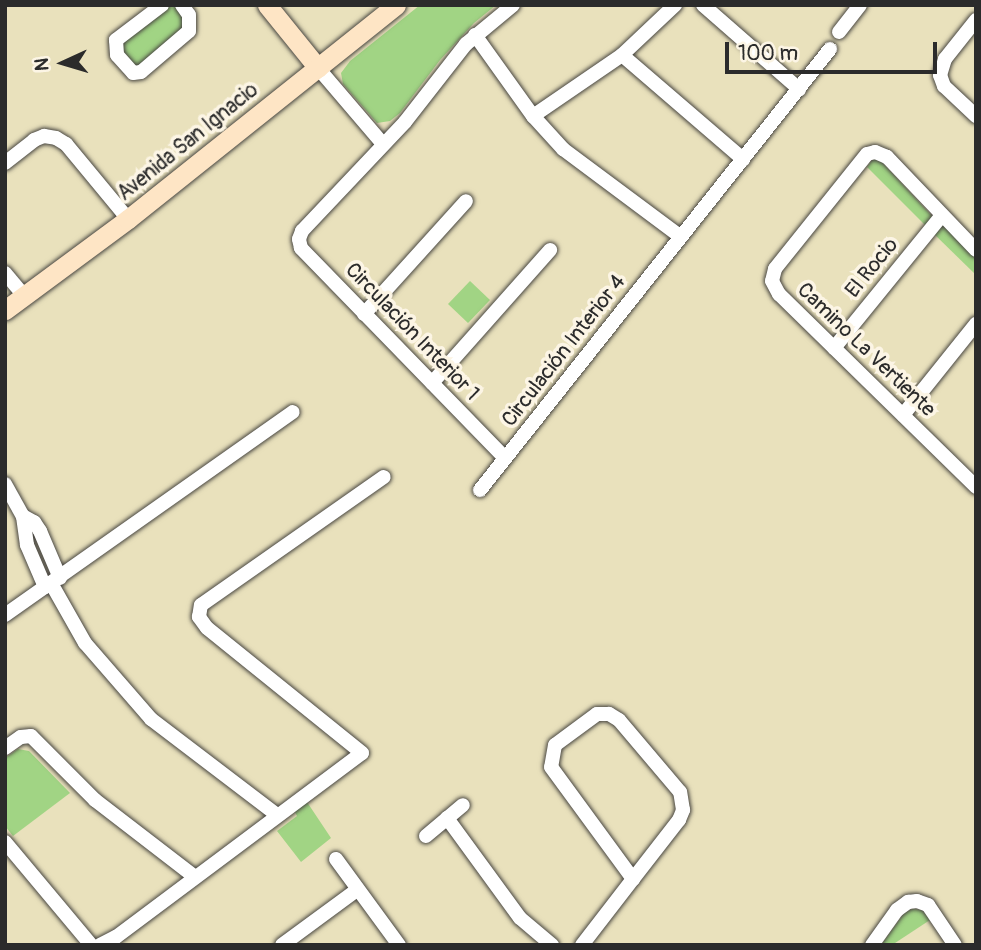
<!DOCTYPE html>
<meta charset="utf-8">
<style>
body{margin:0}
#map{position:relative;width:981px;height:950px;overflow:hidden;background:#e9e1bc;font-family:Pangolin,sans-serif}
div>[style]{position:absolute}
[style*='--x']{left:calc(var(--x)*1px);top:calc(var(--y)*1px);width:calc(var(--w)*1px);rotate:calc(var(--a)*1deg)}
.green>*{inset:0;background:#a1d484}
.roads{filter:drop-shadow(0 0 2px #484641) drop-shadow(0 0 2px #484641)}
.street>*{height:14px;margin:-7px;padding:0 7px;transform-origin:7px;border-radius:7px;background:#fff}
.secondary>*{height:19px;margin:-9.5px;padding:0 9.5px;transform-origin:9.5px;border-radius:9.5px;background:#fee5c5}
span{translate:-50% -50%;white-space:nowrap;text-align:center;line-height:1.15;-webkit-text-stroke:7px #fcf5e5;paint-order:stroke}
.street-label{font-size:21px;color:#2b2b2b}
.frame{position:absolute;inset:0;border:7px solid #2b2b2b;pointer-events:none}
.north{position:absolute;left:28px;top:28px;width:70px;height:70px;-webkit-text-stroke:5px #fcf5e5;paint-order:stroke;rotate:266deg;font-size:19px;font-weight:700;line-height:28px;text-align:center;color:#2b2b2b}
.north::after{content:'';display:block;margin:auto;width:24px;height:32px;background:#2b2b2b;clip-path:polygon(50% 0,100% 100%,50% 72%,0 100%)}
.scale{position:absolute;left:725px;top:42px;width:212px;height:32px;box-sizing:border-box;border:4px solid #2b2b2b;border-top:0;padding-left:9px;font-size:21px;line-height:24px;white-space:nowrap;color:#2b2b2b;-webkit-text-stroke:5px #fcf5e5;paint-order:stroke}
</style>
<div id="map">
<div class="green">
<i style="clip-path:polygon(162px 5px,182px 5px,190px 21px,133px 73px,116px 40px)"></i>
<i style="clip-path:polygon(420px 5px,496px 5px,474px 23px,440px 60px,400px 113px,390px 121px,377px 123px,343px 84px,341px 73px,350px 61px)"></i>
<i style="clip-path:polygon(873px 159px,879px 159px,931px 215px,932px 220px,926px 226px,867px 167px)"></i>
<i style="clip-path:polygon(940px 225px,945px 225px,976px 257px,976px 275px,933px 233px)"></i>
<i style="clip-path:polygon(470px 281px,490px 300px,468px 323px,448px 304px)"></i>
<i style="clip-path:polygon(18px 749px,29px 751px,70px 793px,13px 836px,5px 826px,5px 758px)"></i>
<i style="clip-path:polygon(301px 793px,331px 838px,301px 862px,277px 831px,297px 816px,290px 802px)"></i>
<i style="clip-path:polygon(913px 909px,922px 910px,930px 920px,892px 945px,881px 945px,905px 912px)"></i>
</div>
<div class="roads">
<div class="street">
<i style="--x:162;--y:5;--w:58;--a:142.7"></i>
<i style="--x:116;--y:40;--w:15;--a:86"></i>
<i style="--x:117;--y:55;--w:24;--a:48"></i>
<i style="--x:133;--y:73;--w:8;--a:-7"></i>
<i style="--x:141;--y:72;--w:63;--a:-40.5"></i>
<i style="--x:189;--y:31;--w:16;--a:-90"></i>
<i style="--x:189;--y:15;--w:12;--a:-125"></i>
<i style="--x:703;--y:5;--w:128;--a:41.2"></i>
<i style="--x:976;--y:20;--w:50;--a:128.5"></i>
<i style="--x:945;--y:59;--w:17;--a:107"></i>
<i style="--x:940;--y:75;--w:12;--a:70"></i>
<i style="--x:944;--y:86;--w:44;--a:43.2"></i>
<i style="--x:839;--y:32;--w:34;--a:-52"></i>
<i style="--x:475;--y:35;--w:100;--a:54.4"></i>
<i style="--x:533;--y:116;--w:45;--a:47.7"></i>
<i style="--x:563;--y:149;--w:147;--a:36.7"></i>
<i style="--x:622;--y:55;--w:160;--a:40.7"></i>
<i style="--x:318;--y:68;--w:99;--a:49.5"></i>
<i style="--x:533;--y:116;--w:108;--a:-34.4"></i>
<i style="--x:622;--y:55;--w:73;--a:-43.3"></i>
<i style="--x:5;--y:163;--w:37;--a:-38"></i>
<i style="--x:34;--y:140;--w:11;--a:-22"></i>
<i style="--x:44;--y:136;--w:12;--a:9"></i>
<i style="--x:56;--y:138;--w:12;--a:31"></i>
<i style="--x:66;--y:144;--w:97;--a:50.4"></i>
<i style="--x:976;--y:250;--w:129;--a:-133.7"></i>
<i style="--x:887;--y:157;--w:13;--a:-157"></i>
<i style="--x:875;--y:152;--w:8;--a:166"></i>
<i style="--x:867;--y:154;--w:147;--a:128.7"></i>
<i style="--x:775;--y:269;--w:12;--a:104"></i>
<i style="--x:772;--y:281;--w:15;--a:62"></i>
<i style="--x:779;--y:294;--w:276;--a:44.4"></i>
<i style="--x:5;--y:273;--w:30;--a:50"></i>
<i style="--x:364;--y:314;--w:152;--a:-47.9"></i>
<i style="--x:834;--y:348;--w:171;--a:-50.9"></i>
<i style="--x:432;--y:383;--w:178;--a:-48.4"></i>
<i style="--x:903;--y:415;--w:117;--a:-51.3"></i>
<i style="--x:505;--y:458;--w:293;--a:-134.2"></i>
<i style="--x:301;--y:248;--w:9;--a:-103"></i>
<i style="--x:299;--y:239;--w:9;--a:-69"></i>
<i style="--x:302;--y:231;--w:150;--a:-46.6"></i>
<i style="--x:405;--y:122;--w:99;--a:-52"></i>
<i style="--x:466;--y:44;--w:61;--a:-39.7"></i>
<i style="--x:5;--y:484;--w:37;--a:61"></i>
<i style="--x:480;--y:490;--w:563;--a:-51.56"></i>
<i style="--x:51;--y:583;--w:69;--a:60.5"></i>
<i style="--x:85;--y:643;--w:101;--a:49"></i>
<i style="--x:151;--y:719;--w:158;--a:37.3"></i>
<i style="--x:45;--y:587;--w:46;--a:-113.2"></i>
<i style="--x:27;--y:545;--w:29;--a:-98"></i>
<i style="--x:23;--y:516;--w:13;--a:29"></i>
<i style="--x:34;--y:522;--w:11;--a:56"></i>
<i style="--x:40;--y:531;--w:51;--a:66.9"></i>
<i style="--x:5;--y:615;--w:352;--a:-35.2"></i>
<i style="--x:5;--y:748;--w:19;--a:-35"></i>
<i style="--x:21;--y:737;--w:10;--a:-6"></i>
<i style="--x:31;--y:736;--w:91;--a:45"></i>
<i style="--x:95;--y:800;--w:126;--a:37.6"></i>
<i style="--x:447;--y:818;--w:124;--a:53.9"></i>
<i style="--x:520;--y:918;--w:42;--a:40.2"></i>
<i style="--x:426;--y:836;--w:48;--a:-40"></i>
<i style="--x:5;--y:842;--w:134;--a:50.1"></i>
<i style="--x:336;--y:859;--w:107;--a:53.8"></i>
<i style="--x:100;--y:945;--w:18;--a:-27"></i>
<i style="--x:116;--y:937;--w:307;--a:-36.8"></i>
<i style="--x:362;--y:753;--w:199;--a:-141.1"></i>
<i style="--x:207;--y:628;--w:14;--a:-126"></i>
<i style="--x:199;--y:617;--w:12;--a:-81"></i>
<i style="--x:201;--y:605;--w:223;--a:-35"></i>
<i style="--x:282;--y:945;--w:93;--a:-36.3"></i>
<i style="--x:582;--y:945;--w:83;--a:-52.3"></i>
<i style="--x:633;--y:879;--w:75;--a:-52.1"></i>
<i style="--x:679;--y:820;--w:11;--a:-68"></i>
<i style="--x:683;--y:810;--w:18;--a:-99"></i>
<i style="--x:680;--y:792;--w:94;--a:-130.3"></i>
<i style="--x:619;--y:720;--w:12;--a:-149"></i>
<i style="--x:609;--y:714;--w:12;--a:180"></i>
<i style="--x:597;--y:714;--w:52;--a:143.6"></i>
<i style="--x:555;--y:745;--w:22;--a:100"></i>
<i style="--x:551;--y:767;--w:139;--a:53.8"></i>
<i style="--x:872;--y:945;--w:43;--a:-54.5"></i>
<i style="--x:897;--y:910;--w:14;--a:-36"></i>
<i style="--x:908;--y:902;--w:9;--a:-6"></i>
<i style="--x:917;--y:901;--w:12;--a:20"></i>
<i style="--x:928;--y:905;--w:48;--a:56"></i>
</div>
<div class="secondary">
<i style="--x:267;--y:5;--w:81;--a:51"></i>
<i style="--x:5;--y:310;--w:153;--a:-36.5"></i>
<i style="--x:128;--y:219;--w:343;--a:-38.6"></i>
</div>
</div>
<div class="street-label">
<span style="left:188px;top:142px;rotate:-39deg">Avenida San Ignacio</span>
<span style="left:872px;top:268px;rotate:-51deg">El Rocio</span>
<span style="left:412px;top:332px;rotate:46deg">Circulación Interior 1</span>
<span style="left:866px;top:350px;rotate:44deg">Camino La Vertiente</span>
<span style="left:564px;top:351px;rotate:-52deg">Circulación Interior 4</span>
</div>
<div class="frame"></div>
<div class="north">N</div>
<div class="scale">100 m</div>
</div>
